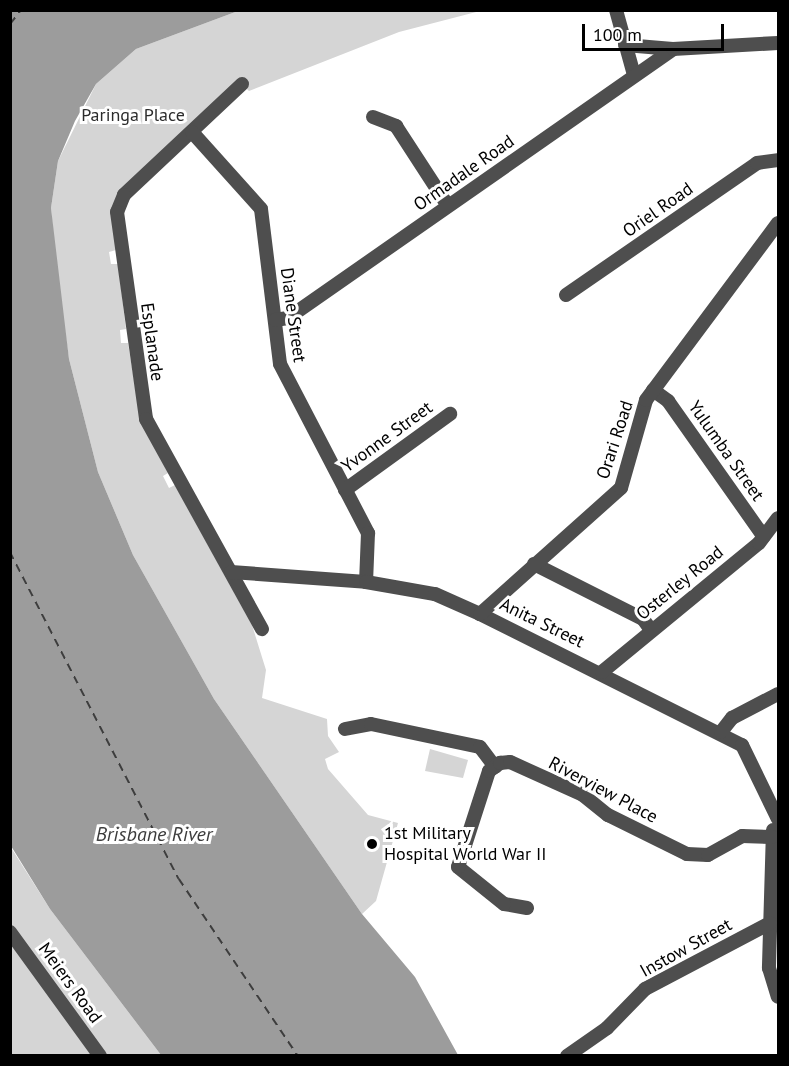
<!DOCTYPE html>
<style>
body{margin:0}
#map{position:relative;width:789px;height:1066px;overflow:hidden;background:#fff;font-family:"PT Sans",sans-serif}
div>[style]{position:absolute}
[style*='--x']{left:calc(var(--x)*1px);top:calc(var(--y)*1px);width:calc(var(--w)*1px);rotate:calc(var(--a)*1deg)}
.green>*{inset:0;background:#d5d5d5}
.water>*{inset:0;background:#9c9c9c}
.ferry>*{height:1.5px;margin-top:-0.75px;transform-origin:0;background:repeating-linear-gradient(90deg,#3d3d3d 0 8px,transparent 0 14px)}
.minor>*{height:14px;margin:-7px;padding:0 7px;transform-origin:7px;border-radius:7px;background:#4e4e4e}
.dots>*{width:16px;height:16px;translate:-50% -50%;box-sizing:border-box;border:3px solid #fff;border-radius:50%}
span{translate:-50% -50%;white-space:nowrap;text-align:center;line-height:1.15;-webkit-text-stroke:6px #fff;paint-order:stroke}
.park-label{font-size:18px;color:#2c2c2c}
.street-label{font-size:18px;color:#000}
.poi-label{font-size:18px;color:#000}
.left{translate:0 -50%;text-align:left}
.water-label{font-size:20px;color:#3d3d3d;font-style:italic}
.frame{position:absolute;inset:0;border:12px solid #000;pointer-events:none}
.scale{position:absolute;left:582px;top:24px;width:142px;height:27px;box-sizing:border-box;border:3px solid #000;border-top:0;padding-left:8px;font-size:18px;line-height:21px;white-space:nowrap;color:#000;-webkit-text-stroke:4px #fff;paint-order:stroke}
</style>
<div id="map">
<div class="green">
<i style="clip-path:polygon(238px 11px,480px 11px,399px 32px,249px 91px,242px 84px,117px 196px,111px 210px,116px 250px,109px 252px,111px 264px,118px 264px,126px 329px,120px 330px,121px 343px,128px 343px,140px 417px,168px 473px,163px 476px,169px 488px,175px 485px,252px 625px,266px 670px,262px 698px,327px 719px,328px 736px,339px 752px,325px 759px,328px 769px,368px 815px,398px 823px,376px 901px,362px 914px,214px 699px,133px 555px,98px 472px,69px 359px,56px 267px,51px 208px,58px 161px,96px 84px,136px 49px)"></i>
<i style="clip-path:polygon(430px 749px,468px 760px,463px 778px,425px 771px)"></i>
<i style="clip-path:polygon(10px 846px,50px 909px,161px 1055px,11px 1055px)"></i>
</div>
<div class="water">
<i style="clip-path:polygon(11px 10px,238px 11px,136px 49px,96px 84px,75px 121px,58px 161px,51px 208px,69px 359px,98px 472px,133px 555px,214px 699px,362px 914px,415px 977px,458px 1055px,161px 1055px,50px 909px,11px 846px)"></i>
</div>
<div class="ferry">
<i style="--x:10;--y:24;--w:18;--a:-52"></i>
<i style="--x:10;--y:552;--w:368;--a:62.7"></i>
<i style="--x:179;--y:879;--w:213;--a:56.1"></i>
</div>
<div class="minor">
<i style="--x:616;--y:10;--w:67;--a:74.5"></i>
<i style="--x:625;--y:45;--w:48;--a:4.8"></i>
<i style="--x:242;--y:84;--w:162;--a:136.8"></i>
<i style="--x:124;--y:195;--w:18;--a:112"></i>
<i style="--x:117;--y:212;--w:209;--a:82"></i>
<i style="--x:146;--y:419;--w:240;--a:61.1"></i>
<i style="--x:373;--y:117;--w:25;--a:21"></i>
<i style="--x:396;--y:126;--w:95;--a:57"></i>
<i style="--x:192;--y:132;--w:103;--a:48.1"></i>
<i style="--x:261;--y:209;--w:156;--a:83"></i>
<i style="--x:280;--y:364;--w:191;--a:62.5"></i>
<i style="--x:368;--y:533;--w:49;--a:92.3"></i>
<i style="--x:566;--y:295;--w:232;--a:-34.6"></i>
<i style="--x:757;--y:163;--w:21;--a:-8"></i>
<i style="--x:275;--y:320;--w:13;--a:-9"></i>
<i style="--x:288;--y:318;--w:470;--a:-34.9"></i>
<i style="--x:673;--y:49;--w:105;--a:-3.3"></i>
<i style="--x:653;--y:390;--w:19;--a:36"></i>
<i style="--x:668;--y:401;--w:166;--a:54.8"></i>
<i style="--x:345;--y:490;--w:130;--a:-35.9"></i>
<i style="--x:534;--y:564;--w:122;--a:26.8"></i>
<i style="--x:643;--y:619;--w:14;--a:54"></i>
<i style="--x:231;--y:572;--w:135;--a:4.2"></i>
<i style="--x:366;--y:582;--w:70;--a:9.9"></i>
<i style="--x:435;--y:594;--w:49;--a:24"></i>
<i style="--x:480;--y:614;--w:293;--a:26.6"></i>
<i style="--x:742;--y:745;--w:82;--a:64.1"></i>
<i style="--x:480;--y:614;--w:189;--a:-41.8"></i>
<i style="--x:621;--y:488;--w:91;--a:-74.1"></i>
<i style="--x:646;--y:400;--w:221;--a:-53.3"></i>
<i style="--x:602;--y:672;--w:203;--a:-39.4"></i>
<i style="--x:759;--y:543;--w:31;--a:-53"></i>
<i style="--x:345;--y:729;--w:26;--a:-11"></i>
<i style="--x:371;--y:724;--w:111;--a:11.9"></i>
<i style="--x:480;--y:747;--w:25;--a:53"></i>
<i style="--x:721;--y:732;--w:18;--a:-52"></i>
<i style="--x:732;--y:718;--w:52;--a:-27.6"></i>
<i style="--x:773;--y:830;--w:138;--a:91.7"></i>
<i style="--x:769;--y:968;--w:30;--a:73"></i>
<i style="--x:527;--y:908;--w:23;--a:-170"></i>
<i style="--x:504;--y:904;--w:59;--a:-141.2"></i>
<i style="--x:458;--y:867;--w:101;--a:-72.1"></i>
<i style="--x:489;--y:771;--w:14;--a:-36"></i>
<i style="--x:500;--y:763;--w:10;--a:-6"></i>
<i style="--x:510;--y:762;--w:80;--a:24.3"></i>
<i style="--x:583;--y:795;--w:32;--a:39"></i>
<i style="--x:608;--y:815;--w:88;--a:26.3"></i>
<i style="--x:687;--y:854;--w:21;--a:3"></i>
<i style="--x:708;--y:855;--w:39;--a:-29"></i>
<i style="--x:742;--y:836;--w:30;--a:2"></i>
<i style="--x:10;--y:932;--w:153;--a:54"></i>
<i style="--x:567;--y:1056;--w:49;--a:-35"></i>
<i style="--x:607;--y:1028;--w:54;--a:-45.7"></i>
<i style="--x:645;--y:989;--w:141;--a:-27.8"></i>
</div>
<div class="dots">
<i style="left:372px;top:844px;background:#000"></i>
</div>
<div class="park-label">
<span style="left:133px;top:115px">Paringa Place</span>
</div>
<div class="street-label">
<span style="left:464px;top:173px;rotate:-35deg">Ormadale Road</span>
<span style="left:658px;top:210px;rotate:-35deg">Oriel Road</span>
<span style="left:293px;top:315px;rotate:82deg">Diane Street</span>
<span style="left:152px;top:342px;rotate:82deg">Esplanade</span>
<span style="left:387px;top:437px;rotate:-36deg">Yvonne Street</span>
<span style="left:615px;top:440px;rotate:-72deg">Orari Road</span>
<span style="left:726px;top:451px;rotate:55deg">Yulumba Street</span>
<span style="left:680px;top:583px;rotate:-39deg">Osterley Road</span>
<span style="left:542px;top:623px;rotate:26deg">Anita Street</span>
<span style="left:603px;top:790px;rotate:28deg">Riverview Place</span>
<span style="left:686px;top:948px;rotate:-29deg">Instow Street</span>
<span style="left:70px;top:983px;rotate:54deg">Meiers Road</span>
</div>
<div class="poi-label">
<span class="left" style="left:384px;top:844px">1st Military<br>Hospital World War II</span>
</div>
<div class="water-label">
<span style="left:154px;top:834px">Brisbane River</span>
</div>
<div class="frame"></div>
<div class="scale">100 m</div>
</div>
